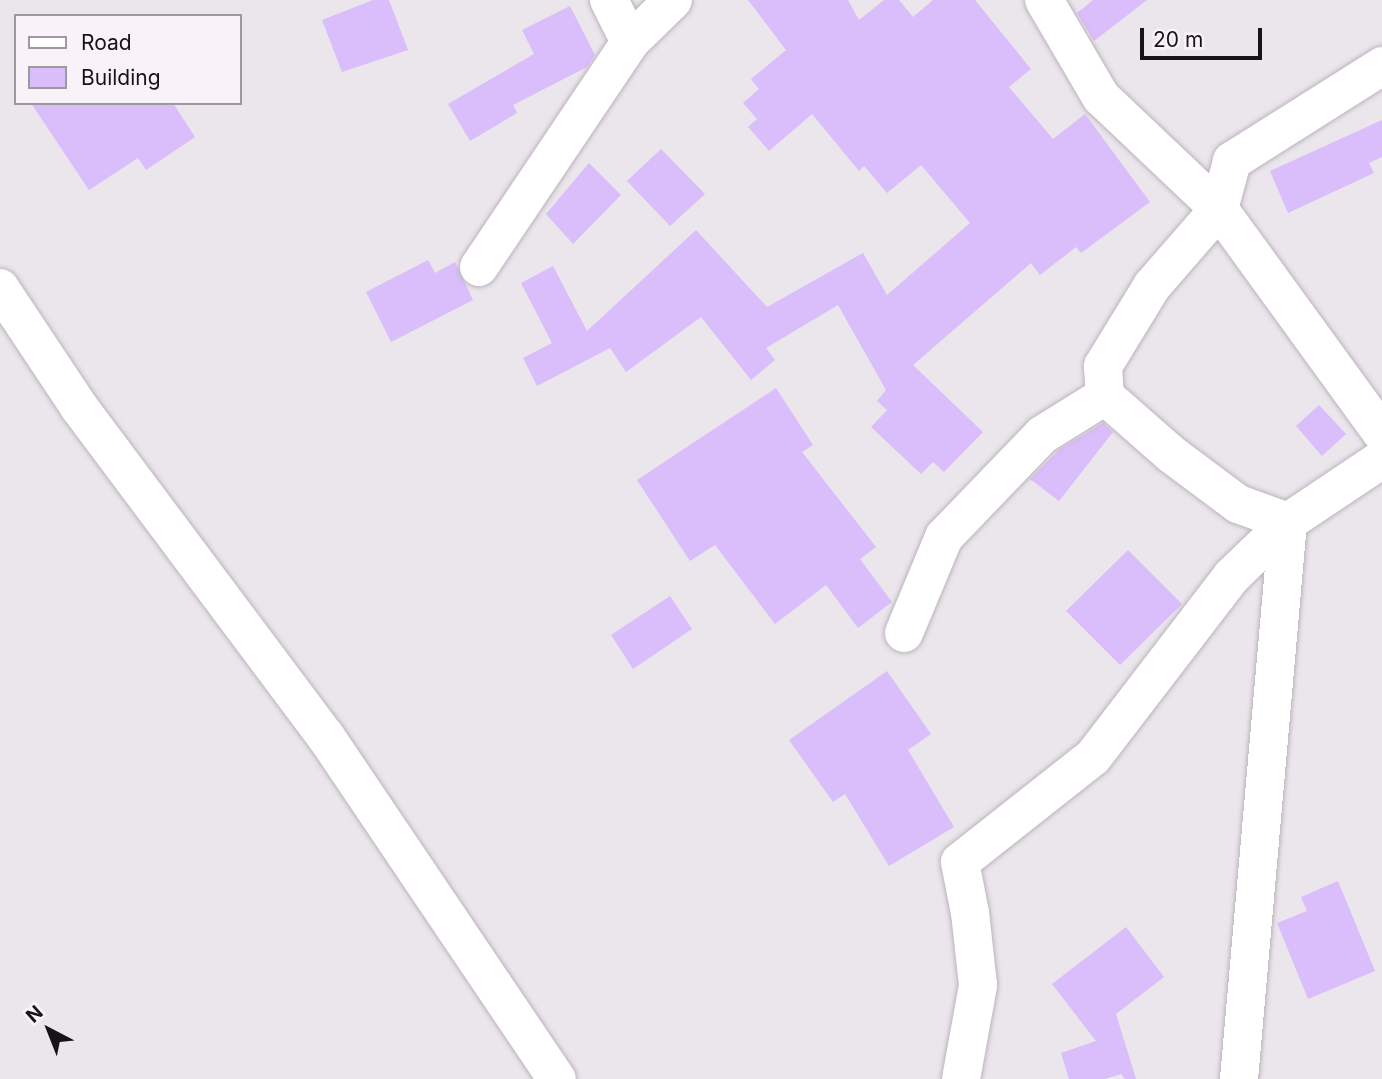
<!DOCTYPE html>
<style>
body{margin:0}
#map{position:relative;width:1382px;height:1079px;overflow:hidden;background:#ebe5ec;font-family:Inter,sans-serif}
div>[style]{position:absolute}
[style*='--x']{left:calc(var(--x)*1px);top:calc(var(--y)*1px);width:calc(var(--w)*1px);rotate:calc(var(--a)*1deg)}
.building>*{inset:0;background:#dabdfb}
.roads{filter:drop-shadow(0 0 2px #bab4bb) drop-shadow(0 0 2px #bab4bb)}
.street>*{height:38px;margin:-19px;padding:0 19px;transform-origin:19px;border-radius:19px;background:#fff}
.secondary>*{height:38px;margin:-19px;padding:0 19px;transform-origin:19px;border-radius:19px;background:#fff}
span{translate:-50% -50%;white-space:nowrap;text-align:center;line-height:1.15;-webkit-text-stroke:6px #f9f2f9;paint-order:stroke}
.legend{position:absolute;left:14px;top:14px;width:228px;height:91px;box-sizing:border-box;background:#f9f2f9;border:2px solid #9e999f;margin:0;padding:9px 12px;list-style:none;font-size:21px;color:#161417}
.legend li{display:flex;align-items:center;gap:14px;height:35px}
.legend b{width:35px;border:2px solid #9e999f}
.north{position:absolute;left:14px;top:995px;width:70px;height:70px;-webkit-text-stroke:5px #f9f2f9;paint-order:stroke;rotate:318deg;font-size:19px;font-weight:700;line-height:28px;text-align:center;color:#161417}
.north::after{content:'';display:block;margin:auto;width:24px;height:32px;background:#161417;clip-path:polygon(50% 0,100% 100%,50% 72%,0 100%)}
.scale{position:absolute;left:1140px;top:28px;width:122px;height:32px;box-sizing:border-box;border:4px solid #161417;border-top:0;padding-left:9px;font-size:21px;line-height:24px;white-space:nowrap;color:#161417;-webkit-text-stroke:5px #f9f2f9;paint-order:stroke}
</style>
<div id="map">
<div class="building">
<i style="clip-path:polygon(373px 0,389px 0,408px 50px,342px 72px,322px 20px)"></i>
<i style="clip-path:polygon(748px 0,848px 0,859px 20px,884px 0,899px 0,913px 17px,933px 0,975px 0,1031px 69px,1009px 87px,1053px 139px,1085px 114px,1150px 202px,1081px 253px,1076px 247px,1040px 275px,1031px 263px,913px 365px,983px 432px,944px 472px,933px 462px,921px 474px,871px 427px,887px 410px,877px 401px,886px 390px,838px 305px,766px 348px,775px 360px,751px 380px,701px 317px,626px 372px,610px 348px,537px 386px,523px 358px,552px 343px,521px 283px,553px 266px,587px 331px,696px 230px,767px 307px,863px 253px,887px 295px,970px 223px,921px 165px,887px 193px,864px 166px,859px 171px,812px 114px,769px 151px,748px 127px,757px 119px,743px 103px,759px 89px,751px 79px,786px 50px)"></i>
<i style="clip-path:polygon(1093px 0,1147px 0,1094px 41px,1077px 13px)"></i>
<i style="clip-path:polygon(570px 6px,595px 55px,587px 67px,513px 105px,517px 113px,470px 141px,448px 104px,534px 54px,522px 30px)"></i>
<i style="clip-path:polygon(31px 103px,173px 103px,195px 137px,146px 170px,138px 158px,89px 190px)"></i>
<i style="clip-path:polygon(1382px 120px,1382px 157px,1369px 163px,1374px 173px,1288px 213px,1270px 171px)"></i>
<i style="clip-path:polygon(661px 149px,705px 194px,670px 226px,627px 181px)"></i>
<i style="clip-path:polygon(589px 163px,621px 195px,573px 244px,546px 214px)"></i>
<i style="clip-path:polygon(428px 260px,435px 273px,455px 262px,473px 300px,391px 342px,366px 292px)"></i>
<i style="clip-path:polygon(776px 388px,813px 445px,802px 452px,876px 547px,860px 559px,892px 602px,858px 628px,826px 585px,775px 624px,715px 545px,690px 561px,637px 480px)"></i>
<i style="clip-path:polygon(1319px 405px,1346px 434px,1322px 456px,1296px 426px)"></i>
<i style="clip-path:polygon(1103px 423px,1113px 432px,1059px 501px,1030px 479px,1060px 449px)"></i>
<i style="clip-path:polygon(1128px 550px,1182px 604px,1120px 665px,1066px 611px)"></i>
<i style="clip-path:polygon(670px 596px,692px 629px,633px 669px,611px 635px)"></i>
<i style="clip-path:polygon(887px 671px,931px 734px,908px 750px,954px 827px,889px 866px,845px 794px,833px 802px,789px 740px)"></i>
<i style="clip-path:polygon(1338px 881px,1375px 971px,1308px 999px,1277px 923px,1307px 911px,1301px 897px)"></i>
<i style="clip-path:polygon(1126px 927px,1164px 977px,1116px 1014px,1136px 1079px,1125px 1079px,1121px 1074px,1105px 1079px,1069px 1079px,1061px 1053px,1096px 1041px,1052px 984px)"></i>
</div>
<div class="roads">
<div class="street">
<i style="--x:609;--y:0;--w:47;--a:63.4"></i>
<i style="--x:1044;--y:0;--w:113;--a:59.6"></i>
<i style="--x:1101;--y:97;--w:163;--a:43.5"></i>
<i style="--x:1219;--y:209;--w:277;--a:54"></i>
<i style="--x:479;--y:267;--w:271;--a:-56.1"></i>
<i style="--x:630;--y:42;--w:60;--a:-44.3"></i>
<i style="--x:1105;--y:396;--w:88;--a:41.3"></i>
<i style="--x:1171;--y:454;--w:84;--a:36.7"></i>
<i style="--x:1238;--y:504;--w:53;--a:19.8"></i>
<i style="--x:904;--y:633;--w:104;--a:-67.4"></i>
<i style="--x:944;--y:537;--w:141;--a:-46.1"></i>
<i style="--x:1042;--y:435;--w:74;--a:-31.8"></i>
<i style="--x:1105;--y:396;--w:30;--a:-94"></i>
<i style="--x:1103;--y:366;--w:94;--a:-58.5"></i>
<i style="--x:1152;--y:286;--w:102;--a:-49"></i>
<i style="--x:1219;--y:209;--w:50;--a:-74.8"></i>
<i style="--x:1232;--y:161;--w:178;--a:-32.3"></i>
<i style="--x:961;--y:1079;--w:96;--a:-79.7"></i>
<i style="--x:978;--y:985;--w:72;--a:-96.3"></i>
<i style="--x:970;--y:913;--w:52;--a:-101.1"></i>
<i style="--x:960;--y:862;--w:169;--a:-38.3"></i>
<i style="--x:1093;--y:757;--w:227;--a:-52.5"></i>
<i style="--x:1231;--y:577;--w:79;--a:-44"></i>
<i style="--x:1288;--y:522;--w:113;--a:-33.8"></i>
<i style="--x:1239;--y:1079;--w:559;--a:-84.97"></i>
</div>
<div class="secondary">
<i style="--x:0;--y:288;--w:143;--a:56.4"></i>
<i style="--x:79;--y:407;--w:412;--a:53.2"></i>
<i style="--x:326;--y:737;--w:413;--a:56"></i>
</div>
</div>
<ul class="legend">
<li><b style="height:9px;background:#fff"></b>Road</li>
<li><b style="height:19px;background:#dabdfb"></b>Building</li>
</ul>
<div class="north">N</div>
<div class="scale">20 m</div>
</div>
